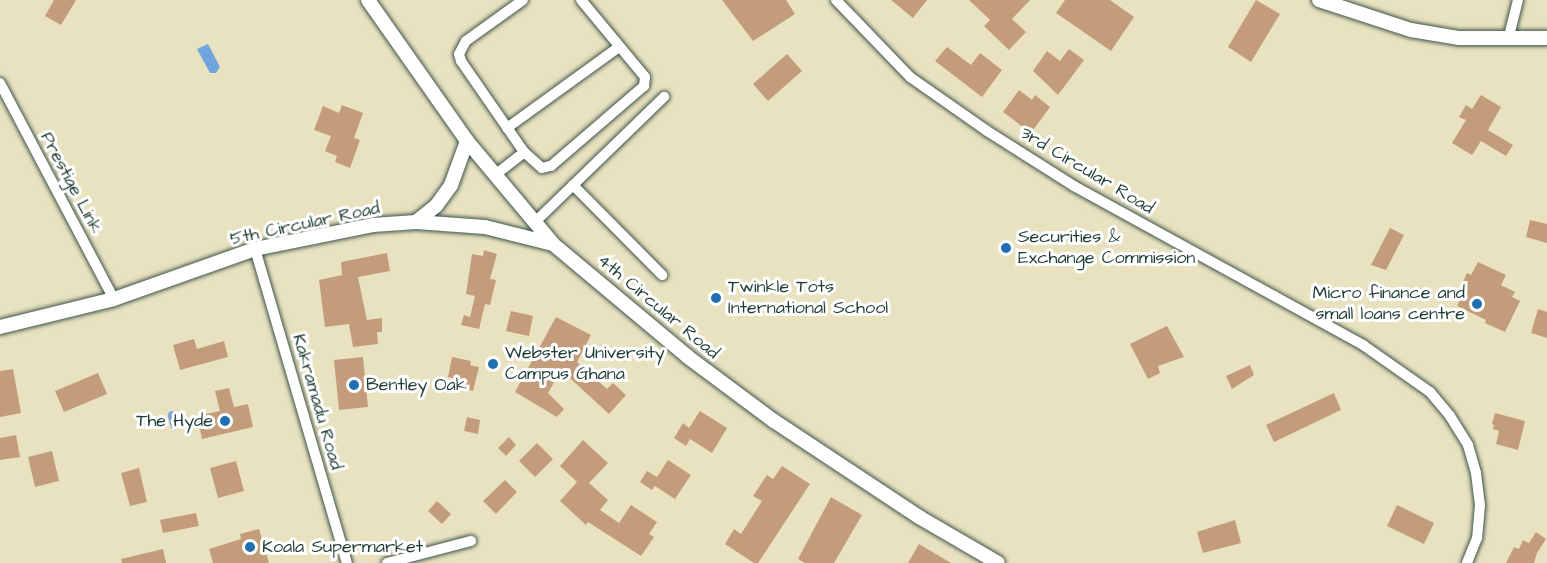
<!DOCTYPE html>
<style>
body{margin:0}
#map{position:relative;width:1547px;height:563px;overflow:hidden;background:#e9e2c0;font-family:"Architects Daughter",sans-serif}
div>[style]{position:absolute}
[style*='--x']{left:calc(var(--x)*1px);top:calc(var(--y)*1px);width:calc(var(--w)*1px);rotate:calc(var(--a)*1deg)}
.water>*{inset:0;background:#71a3dc}
.building>*{inset:0;background:#c39d7b}
.roads{filter:drop-shadow(0 0 2px #3d5649) drop-shadow(0 0 2px #3d5649)}
.minor>*{height:10px;margin:-5px;padding:0 5px;transform-origin:5px;border-radius:5px;background:#fff}
.tertiary>*{height:14px;margin:-7px;padding:0 7px;transform-origin:7px;border-radius:7px;background:#fff}
.dots>*{width:16px;height:16px;translate:-50% -50%;box-sizing:border-box;border:3px solid #fff;border-radius:50%}
span{translate:-50% -50%;white-space:nowrap;text-align:center;line-height:1.15;-webkit-text-stroke:6px #fff;paint-order:stroke}
.street-label{font-size:18px;color:#1f3d34}
.poi-label{font-size:18px;color:#1f3d34}
.left{translate:0 -50%;text-align:left}
.right{translate:-100% -50%;text-align:right}
</style>
<div id="map">
<div class="water">
<i style="clip-path:polygon(208px 44px,220px 67px,216px 73px,210px 73px,197px 49px)"></i>
<i style="clip-path:polygon(173px 411px,177px 413px,179px 426px,174px 431px,171px 428px,168px 416px,169px 412px)"></i>
</div>
<div class="building">
<i style="clip-path:polygon(54px 0,76px 0,61px 25px,45px 16px)"></i>
<i style="clip-path:polygon(722px 0,786px 0,795px 14px,753px 41px)"></i>
<i style="clip-path:polygon(891px 0,927px 0,913px 18px)"></i>
<i style="clip-path:polygon(969px 0,1030px 0,1012px 19px,1026px 32px,1009px 50px,984px 26px,990px 20px)"></i>
<i style="clip-path:polygon(1065px 0,1110px 0,1134px 17px,1111px 51px,1056px 13px)"></i>
<i style="clip-path:polygon(1256px 0,1280px 14px,1251px 62px,1228px 47px)"></i>
<i style="clip-path:polygon(947px 47px,971px 65px,980px 53px,1002px 70px,982px 97px,935px 61px)"></i>
<i style="clip-path:polygon(1069px 49px,1084px 60px,1058px 95px,1033px 71px,1047px 51px,1060px 61px)"></i>
<i style="clip-path:polygon(787px 54px,802px 71px,768px 101px,753px 84px)"></i>
<i style="clip-path:polygon(1019px 90px,1032px 100px,1035px 95px,1050px 107px,1031px 133px,1003px 112px)"></i>
<i style="clip-path:polygon(1481px 95px,1501px 107px,1488px 130px,1513px 145px,1506px 156px,1481px 141px,1472px 155px,1452px 143px,1466px 120px,1459px 117px,1466px 105px,1472px 109px)"></i>
<i style="clip-path:polygon(342px 105px,363px 113px,354px 138px,360px 140px,350px 168px,335px 162px,337px 156px,325px 151px,331px 136px,314px 130px,323px 106px,339px 113px)"></i>
<i style="clip-path:polygon(1530px 220px,1547px 224px,1547px 243px,1526px 237px)"></i>
<i style="clip-path:polygon(1390px 228px,1404px 235px,1386px 270px,1371px 265px)"></i>
<i style="clip-path:polygon(484px 250px,497px 254px,490px 279px,496px 280px,490px 305px,485px 304px,479px 329px,461px 325px,464px 315px,470px 317px,475px 296px,466px 294px,472px 254px,483px 256px)"></i>
<i style="clip-path:polygon(387px 253px,390px 271px,358px 277px,367px 320px,382px 318px,382px 332px,377px 332px,378px 344px,353px 347px,349px 324px,325px 327px,319px 280px,342px 275px,341px 262px)"></i>
<i style="clip-path:polygon(1478px 262px,1506px 275px,1501px 285px,1515px 292px,1512px 297px,1520px 301px,1505px 332px,1485px 323px,1486px 320px,1457px 306px,1463px 293px,1459px 291px,1467px 273px,1471px 275px)"></i>
<i style="clip-path:polygon(1538px 309px,1547px 312px,1547px 338px,1531px 333px)"></i>
<i style="clip-path:polygon(511px 311px,533px 316px,529px 336px,506px 331px)"></i>
<i style="clip-path:polygon(556px 317px,591px 335px,577px 362px,607px 389px,613px 383px,626px 395px,609px 414px,561px 370px,548px 393px,564px 409px,557px 417px,515px 392px)"></i>
<i style="clip-path:polygon(1167px 326px,1184px 357px,1158px 366px,1160px 373px,1148px 379px,1130px 344px)"></i>
<i style="clip-path:polygon(194px 339px,197px 349px,224px 341px,228px 357px,180px 370px,173px 345px)"></i>
<i style="clip-path:polygon(363px 357px,368px 407px,339px 410px,334px 360px)"></i>
<i style="clip-path:polygon(452px 357px,471px 361px,470px 365px,479px 367px,473px 391px,454px 387px,456px 379px,448px 377px)"></i>
<i style="clip-path:polygon(1250px 365px,1254px 375px,1232px 389px,1226px 376px)"></i>
<i style="clip-path:polygon(13px 369px,21px 413px,0 417px,0 371px)"></i>
<i style="clip-path:polygon(98px 373px,107px 394px,64px 412px,55px 391px)"></i>
<i style="clip-path:polygon(229px 388px,234px 407px,248px 404px,253px 427px,202px 439px,197px 416px,220px 411px,215px 391px)"></i>
<i style="clip-path:polygon(1334px 393px,1341px 410px,1274px 442px,1266px 425px)"></i>
<i style="clip-path:polygon(700px 411px,727px 428px,712px 453px,690px 439px,686px 446px,674px 438px,683px 423px,689px 428px)"></i>
<i style="clip-path:polygon(1495px 413px,1525px 421px,1518px 450px,1496px 444px,1499px 431px,1493px 429px,1494px 425px,1492px 424px)"></i>
<i style="clip-path:polygon(467px 417px,480px 420px,478px 434px,464px 431px)"></i>
<i style="clip-path:polygon(16px 435px,20px 457px,0 460px,0 438px)"></i>
<i style="clip-path:polygon(509px 437px,516px 445px,506px 456px,498px 448px)"></i>
<i style="clip-path:polygon(583px 440px,608px 463px,589px 483px,608px 500px,600px 510px,619px 523px,631px 505px,657px 522px,649px 534px,654px 537px,641px 556px,588px 522px,586px 525px,560px 501px,577px 482px,560px 466px)"></i>
<i style="clip-path:polygon(537px 443px,553px 459px,535px 477px,519px 461px)"></i>
<i style="clip-path:polygon(52px 451px,59px 481px,35px 487px,28px 457px)"></i>
<i style="clip-path:polygon(668px 460px,691px 475px,675px 499px,655px 486px,652px 490px,640px 482px,647px 471px,657px 477px)"></i>
<i style="clip-path:polygon(236px 461px,244px 491px,218px 498px,210px 468px)"></i>
<i style="clip-path:polygon(782px 466px,810px 484px,758px 563px,754px 563px,725px 544px,734px 529px,741px 534px,762px 501px,753px 496px,767px 475px,773px 479px)"></i>
<i style="clip-path:polygon(139px 468px,147px 502px,130px 506px,121px 473px)"></i>
<i style="clip-path:polygon(505px 480px,517px 492px,496px 514px,483px 501px)"></i>
<i style="clip-path:polygon(831px 497px,862px 515px,834px 563px,805px 563px,798px 559px)"></i>
<i style="clip-path:polygon(437px 501px,451px 514px,442px 524px,428px 511px)"></i>
<i style="clip-path:polygon(1397px 505px,1434px 523px,1424px 544px,1387px 526px)"></i>
<i style="clip-path:polygon(196px 513px,199px 526px,163px 533px,160px 520px)"></i>
<i style="clip-path:polygon(1235px 520px,1241px 543px,1203px 553px,1197px 532px)"></i>
<i style="clip-path:polygon(259px 529px,269px 563px,213px 563px,209px 549px,241px 539px,240px 534px)"></i>
<i style="clip-path:polygon(1536px 532px,1546px 539px,1537px 553px,1534px 563px,1506px 563px,1514px 547px,1519px 549px,1523px 540px,1529px 543px)"></i>
<i style="clip-path:polygon(919px 544px,951px 563px,908px 563px)"></i>
<i style="clip-path:polygon(163px 549px,166px 563px,122px 563px,121px 559px)"></i>
</div>
<div class="roads">
<div class="minor">
<i style="--x:836;--y:0;--w:107;--a:46.1"></i>
<i style="--x:910;--y:77;--w:94;--a:35"></i>
<i style="--x:987;--y:131;--w:103;--a:32.3"></i>
<i style="--x:1074;--y:186;--w:330;--a:28.8"></i>
<i style="--x:1363;--y:345;--w:82;--a:35"></i>
<i style="--x:1430;--y:392;--w:31;--a:50"></i>
<i style="--x:1450;--y:416;--w:34;--a:58"></i>
<i style="--x:1468;--y:445;--w:29;--a:74"></i>
<i style="--x:1476;--y:473;--w:32;--a:83"></i>
<i style="--x:1480;--y:505;--w:33;--a:95"></i>
<i style="--x:1477;--y:538;--w:27;--a:112"></i>
<i style="--x:1508;--y:40;--w:41;--a:-76"></i>
<i style="--x:0;--y:83;--w:244;--a:62.2"></i>
<i style="--x:507;--y:128;--w:138;--a:-35.9"></i>
<i style="--x:524;--y:152;--w:24;--a:42"></i>
<i style="--x:542;--y:168;--w:9;--a:-13"></i>
<i style="--x:551;--y:166;--w:123;--a:-40.7"></i>
<i style="--x:644;--y:86;--w:9;--a:-84"></i>
<i style="--x:645;--y:77;--w:100;--a:-129.7"></i>
<i style="--x:495;--y:175;--w:37;--a:-38"></i>
<i style="--x:524;--y:152;--w:111;--a:-124.7"></i>
<i style="--x:461;--y:61;--w:7;--a:-106"></i>
<i style="--x:459;--y:54;--w:15;--a:-62"></i>
<i style="--x:466;--y:41;--w:70;--a:-35.7"></i>
<i style="--x:573;--y:185;--w:127;--a:45.3"></i>
<i style="--x:535;--y:222;--w:180;--a:-44.1"></i>
<i style="--x:255;--y:249;--w:327;--a:73.7"></i>
<i style="--x:387;--y:563;--w:87;--a:-14.7"></i>
</div>
<div class="tertiary">
<i style="--x:368;--y:0;--w:172;--a:54.9"></i>
<i style="--x:467;--y:141;--w:134;--a:50.1"></i>
<i style="--x:553;--y:244;--w:176;--a:39.9"></i>
<i style="--x:688;--y:357;--w:107;--a:36.7"></i>
<i style="--x:774;--y:421;--w:174;--a:33.5"></i>
<i style="--x:919;--y:517;--w:91;--a:30.2"></i>
<i style="--x:1319;--y:0;--w:97;--a:18.1"></i>
<i style="--x:1411;--y:30;--w:49;--a:9.5"></i>
<i style="--x:1459;--y:38;--w:88;--a:0"></i>
<i style="--x:416;--y:222;--w:26;--a:-39"></i>
<i style="--x:436;--y:206;--w:26;--a:-54"></i>
<i style="--x:451;--y:185;--w:47;--a:-70"></i>
<i style="--x:0;--y:327;--w:117;--a:-13.8"></i>
<i style="--x:114;--y:299;--w:150;--a:-19.5"></i>
<i style="--x:255;--y:249;--w:120;--a:-11.5"></i>
<i style="--x:373;--y:225;--w:43;--a:-4"></i>
<i style="--x:416;--y:222;--w:69;--a:4.1"></i>
<i style="--x:485;--y:227;--w:70;--a:14"></i>
</div>
</div>
<div class="dots">
<i style="left:1006px;top:248px;background:#1f6fb2"></i>
<i style="left:716px;top:298px;background:#1f6fb2"></i>
<i style="left:1477px;top:304px;background:#1f6fb2"></i>
<i style="left:493px;top:364px;background:#1f6fb2"></i>
<i style="left:354px;top:385px;background:#1f6fb2"></i>
<i style="left:225px;top:421px;background:#1f6fb2"></i>
<i style="left:250px;top:547px;background:#1f6fb2"></i>
</div>
<div class="street-label">
<span style="left:1087px;top:171px;rotate:31deg">3rd Circular Road</span>
<span style="left:71px;top:183px;rotate:62deg">Prestige Link</span>
<span style="left:305px;top:224px;rotate:-12deg">5th Circular Road</span>
<span style="left:658px;top:307px;rotate:40deg">4th Circular Road</span>
<span style="left:317px;top:402px;rotate:74deg">Kakramadu Road</span>
</div>
<div class="poi-label">
<span class="left" style="left:1018px;top:248px">Securities &amp;<br>Exchange Commission</span>
<span class="left" style="left:728px;top:298px">Twinkle Tots<br>International School</span>
<span class="right" style="left:1465px;top:304px">Micro finance and<br>small loans centre</span>
<span class="left" style="left:505px;top:364px">Webster University<br>Campus Ghana</span>
<span class="left" style="left:366px;top:385px">Bentley Oak</span>
<span class="right" style="left:213px;top:421px">The Hyde</span>
<span class="left" style="left:262px;top:547px">Koala Supermarket</span>
</div>
</div>
